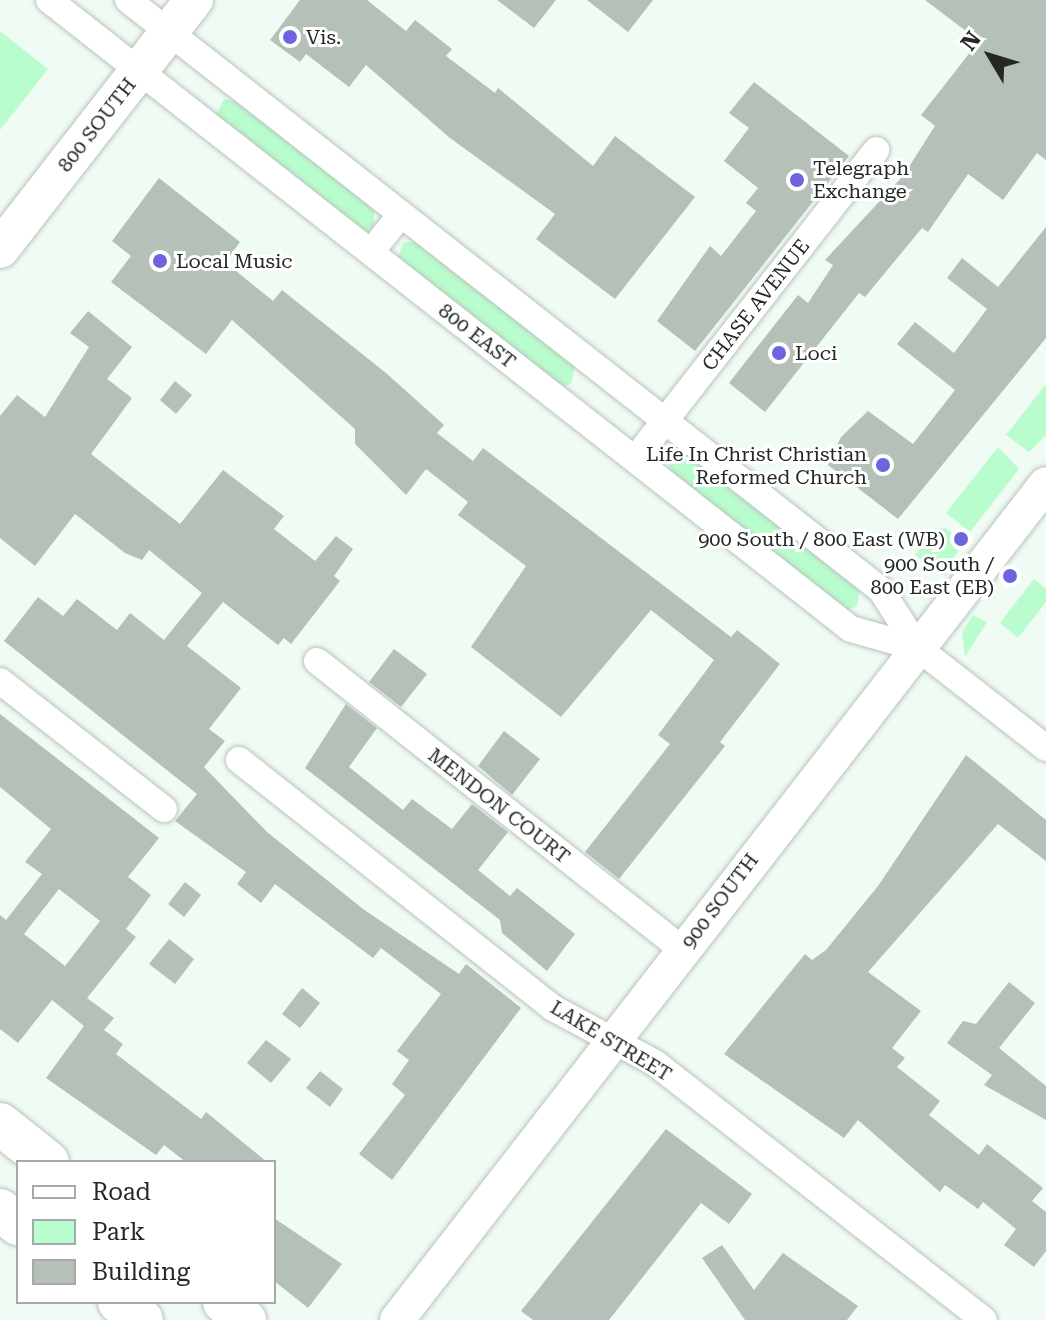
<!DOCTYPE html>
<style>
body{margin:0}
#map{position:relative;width:1046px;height:1320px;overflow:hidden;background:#f0fbf3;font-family:"Roboto Serif",serif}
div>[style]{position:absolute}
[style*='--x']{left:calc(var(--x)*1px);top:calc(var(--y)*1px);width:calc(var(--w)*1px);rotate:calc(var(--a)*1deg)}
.green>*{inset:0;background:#b9fcce}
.building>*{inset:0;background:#b4c0b8}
.roads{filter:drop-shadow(0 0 2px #b8c3bb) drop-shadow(0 0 2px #b8c3bb)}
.minor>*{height:26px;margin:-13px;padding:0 13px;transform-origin:13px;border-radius:13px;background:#fff}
.tertiary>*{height:34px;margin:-17px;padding:0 17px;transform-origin:17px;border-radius:17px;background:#fff}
.secondary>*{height:38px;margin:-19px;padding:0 19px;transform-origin:19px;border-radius:19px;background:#fff}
.primary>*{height:42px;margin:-21px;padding:0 21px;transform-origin:21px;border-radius:21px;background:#fff}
.dots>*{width:22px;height:22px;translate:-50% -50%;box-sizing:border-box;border:4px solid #fff;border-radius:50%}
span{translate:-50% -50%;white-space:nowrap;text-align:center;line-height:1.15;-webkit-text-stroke:6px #fff;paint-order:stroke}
.poi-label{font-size:20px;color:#242926}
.left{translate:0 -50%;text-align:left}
.right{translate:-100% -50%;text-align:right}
.street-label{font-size:20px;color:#242926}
.legend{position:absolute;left:16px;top:1160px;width:260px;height:144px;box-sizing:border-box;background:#fff;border:2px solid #a7a9a8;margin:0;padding:10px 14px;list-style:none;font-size:24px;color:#242926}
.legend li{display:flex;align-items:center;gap:16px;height:40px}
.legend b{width:40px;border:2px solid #a7a9a8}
.north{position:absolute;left:950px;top:16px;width:80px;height:80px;-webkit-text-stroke:6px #fff;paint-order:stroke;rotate:308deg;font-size:22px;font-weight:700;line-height:32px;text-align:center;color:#242926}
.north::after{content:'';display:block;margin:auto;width:28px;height:36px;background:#242926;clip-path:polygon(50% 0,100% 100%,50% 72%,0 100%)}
</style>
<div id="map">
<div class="green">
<i style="clip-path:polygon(0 31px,48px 69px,0 130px)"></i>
<i style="clip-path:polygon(224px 99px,237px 101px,374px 208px,374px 227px,363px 233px,215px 117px)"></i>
<i style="clip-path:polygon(404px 242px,418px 242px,575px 366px,571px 384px,561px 387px,397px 259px)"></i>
<i style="clip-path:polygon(1046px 384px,1046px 435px,1029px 452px,1006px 435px)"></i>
<i style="clip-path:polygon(998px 447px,1019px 469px,970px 532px,946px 513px)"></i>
<i style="clip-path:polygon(672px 453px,689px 453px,860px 589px,857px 606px,848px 610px,668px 471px)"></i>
<i style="clip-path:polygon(945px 528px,963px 541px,945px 576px,915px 555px,935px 529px)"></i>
<i style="clip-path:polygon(1034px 579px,1046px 589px,1046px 602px,1018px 638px,1000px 623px)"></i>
<i style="clip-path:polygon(973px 615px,987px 622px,965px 657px,962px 632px)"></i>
</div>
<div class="building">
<i style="clip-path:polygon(300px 0,367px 0,406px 31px,415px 20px,452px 49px,446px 56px,495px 93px,498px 88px,593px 166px,615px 136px,695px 197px,615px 299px,536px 239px,555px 214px,450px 138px,366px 65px,349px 87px,306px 54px,300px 62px,270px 40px)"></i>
<i style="clip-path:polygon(497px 0,556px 0,534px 28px)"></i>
<i style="clip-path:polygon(587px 0,653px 0,628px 32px)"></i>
<i style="clip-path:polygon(925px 0,1046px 0,1046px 160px,1037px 153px,1003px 200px,968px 174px,928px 232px,922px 228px,865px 297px,859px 293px,765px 412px,729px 383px,798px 295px,808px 303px,833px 265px,825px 260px,903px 176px,935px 126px,921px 115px,979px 41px)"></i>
<i style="clip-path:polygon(754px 82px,849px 156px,695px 351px,657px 321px,710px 246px,721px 256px,756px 211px,746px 203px,758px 188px,724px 161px,749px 128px,729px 113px)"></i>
<i style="clip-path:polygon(159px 178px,240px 242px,225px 262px,273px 301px,282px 290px,386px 373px,444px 425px,437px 433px,473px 461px,483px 448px,731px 637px,737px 630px,780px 664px,720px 742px,725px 746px,619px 879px,585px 852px,670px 744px,658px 735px,714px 660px,651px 610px,561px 717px,471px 647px,526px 566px,458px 515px,468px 502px,426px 469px,406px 495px,355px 444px,355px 429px,232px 320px,206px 354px,111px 282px,131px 256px,112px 241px)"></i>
<i style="clip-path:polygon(1046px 227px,1046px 338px,898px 519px,828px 465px,841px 437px,868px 411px,913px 444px,955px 390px,897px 344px,915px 322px,954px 353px,987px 309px,947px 278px,962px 258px,998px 287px)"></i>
<i style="clip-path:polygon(88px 311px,132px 347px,107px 379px,132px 398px,91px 454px,180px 524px,223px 470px,284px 516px,274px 529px,315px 561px,336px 536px,353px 549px,334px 576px,340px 581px,291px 644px,284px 638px,278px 645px,223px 602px,187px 646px,241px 688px,209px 729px,225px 741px,204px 767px,267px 832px,363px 909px,459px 974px,466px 964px,521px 1008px,392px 1180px,359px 1154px,405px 1095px,392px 1084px,409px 1060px,397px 1051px,441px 994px,381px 948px,373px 958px,275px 884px,261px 903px,237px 884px,246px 872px,175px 821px,197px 794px,4px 641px,38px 597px,63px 616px,77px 599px,117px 630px,130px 613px,164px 640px,202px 593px,149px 550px,142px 560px,125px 553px,75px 514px,35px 566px,0 538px,0 416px,17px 395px,45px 417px,89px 347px,70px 333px)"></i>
<i style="clip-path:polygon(175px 381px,192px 395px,176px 414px,160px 400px)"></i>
<i style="clip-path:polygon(394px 649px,427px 674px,401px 707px,369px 682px)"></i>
<i style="clip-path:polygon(346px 704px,377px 728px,349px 767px,403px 810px,412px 799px,452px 829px,472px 804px,508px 832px,478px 870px,510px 896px,517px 888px,575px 934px,547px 971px,502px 933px,500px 920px,305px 768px)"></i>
<i style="clip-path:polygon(evenodd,0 714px,159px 838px,128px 877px,151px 895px,126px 929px,136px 937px,87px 998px,114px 1018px,104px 1030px,123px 1044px,116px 1054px,201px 1119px,206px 1112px,267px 1162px,186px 1162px,164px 1145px,156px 1155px,46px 1078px,84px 1026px,52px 1000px,18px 1043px,0 1029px,0 915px,6px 920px,42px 874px,25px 862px,51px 829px,0 787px,0 714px,59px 889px,100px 921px,65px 966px,24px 934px,59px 889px)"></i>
<i style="clip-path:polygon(504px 731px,540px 759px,512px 795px,478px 766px)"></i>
<i style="clip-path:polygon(966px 755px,1046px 820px,1046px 861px,998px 824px,868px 972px,921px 1011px,892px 1048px,905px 1058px,897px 1067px,940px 1101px,929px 1115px,979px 1155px,987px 1144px,1043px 1188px,1032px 1201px,1046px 1212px,1046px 1251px,1034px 1267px,1004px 1245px,1016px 1229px,983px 1202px,978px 1209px,945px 1185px,940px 1192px,858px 1120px,844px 1138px,724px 1054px,805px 954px,812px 960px,826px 950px,878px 886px)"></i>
<i style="clip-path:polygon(185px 882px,201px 895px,184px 917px,168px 904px)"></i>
<i style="clip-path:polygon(169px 939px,194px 959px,175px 984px,149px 964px)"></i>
<i style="clip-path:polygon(1009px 982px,1035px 1003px,999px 1048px,1046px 1086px,1046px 1120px,984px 1085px,992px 1075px,947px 1043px,963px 1021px,976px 1024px)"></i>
<i style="clip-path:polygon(302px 988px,320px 1003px,300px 1028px,282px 1014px)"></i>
<i style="clip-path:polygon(266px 1040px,291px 1059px,271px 1083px,247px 1063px)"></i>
<i style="clip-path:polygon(320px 1071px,343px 1089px,330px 1107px,306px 1088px)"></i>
<i style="clip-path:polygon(666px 1129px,752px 1194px,729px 1224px,701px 1203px,609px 1320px,533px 1320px,521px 1311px)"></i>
<i style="clip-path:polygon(274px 1218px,342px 1264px,308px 1308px,274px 1281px)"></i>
<i style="clip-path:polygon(722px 1245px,754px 1290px,783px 1253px,858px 1306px,847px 1320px,745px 1320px,702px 1258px)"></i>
</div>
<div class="roads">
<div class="minor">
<i style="--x:49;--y:0;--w:1019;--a:38.11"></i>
<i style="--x:851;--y:629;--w:70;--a:15.8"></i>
<i style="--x:128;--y:0;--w:957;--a:38.08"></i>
<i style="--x:881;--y:590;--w:69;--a:57.5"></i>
<i style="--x:918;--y:648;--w:162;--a:38"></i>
<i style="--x:371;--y:252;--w:48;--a:-51.7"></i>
<i style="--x:635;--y:459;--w:392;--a:-52"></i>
<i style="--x:317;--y:661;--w:466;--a:38.3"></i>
<i style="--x:0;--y:681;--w:208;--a:38"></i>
<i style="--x:239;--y:760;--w:400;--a:38.3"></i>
<i style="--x:553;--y:1008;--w:116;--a:28.3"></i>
<i style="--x:655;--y:1063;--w:417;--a:38"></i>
</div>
<div class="tertiary">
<i style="--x:397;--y:1320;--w:1058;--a:-52.18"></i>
</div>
<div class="secondary">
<i style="--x:0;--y:249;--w:316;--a:-52.1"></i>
</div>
<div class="primary">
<i style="--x:0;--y:1124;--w:61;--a:38.4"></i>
<i style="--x:0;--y:1210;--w:23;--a:38"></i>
<i style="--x:119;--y:1302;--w:29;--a:38"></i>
<i style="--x:224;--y:1302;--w:28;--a:41"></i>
</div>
</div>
<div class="dots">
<i style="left:290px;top:37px;background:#6e64de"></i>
<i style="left:797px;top:180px;background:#6e64de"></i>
<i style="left:160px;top:261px;background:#6e64de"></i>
<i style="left:779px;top:353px;background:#6e64de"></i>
<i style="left:883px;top:465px;background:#6e64de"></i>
<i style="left:961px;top:539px;background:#6e64de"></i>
<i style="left:1010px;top:576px;background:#6e64de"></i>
</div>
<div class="poi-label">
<span class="left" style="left:306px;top:37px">Vis.</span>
<span class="left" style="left:813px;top:180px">Telegraph<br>Exchange</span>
<span class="left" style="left:176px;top:261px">Local Music</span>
<span class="left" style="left:795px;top:353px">Loci</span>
<span class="right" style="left:867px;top:466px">Life In Christ Christian<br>Reformed Church</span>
<span class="right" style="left:945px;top:539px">900 South / 800 East (WB)</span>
<span class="right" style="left:994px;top:576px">900 South /<br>800 East (EB)</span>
</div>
<div class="street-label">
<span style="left:97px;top:125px;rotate:-52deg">800 SOUTH</span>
<span style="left:756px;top:305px;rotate:-52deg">CHASE AVENUE</span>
<span style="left:477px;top:336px;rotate:38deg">800 EAST</span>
<span style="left:499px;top:806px;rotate:38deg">MENDON COURT</span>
<span style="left:720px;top:901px;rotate:-53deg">900 SOUTH</span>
<span style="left:611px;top:1041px;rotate:31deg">LAKE STREET</span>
</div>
<ul class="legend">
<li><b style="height:10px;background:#fff"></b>Road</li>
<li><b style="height:22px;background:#b9fcce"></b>Park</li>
<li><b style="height:22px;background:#b4c0b8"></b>Building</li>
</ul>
<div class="north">N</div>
</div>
